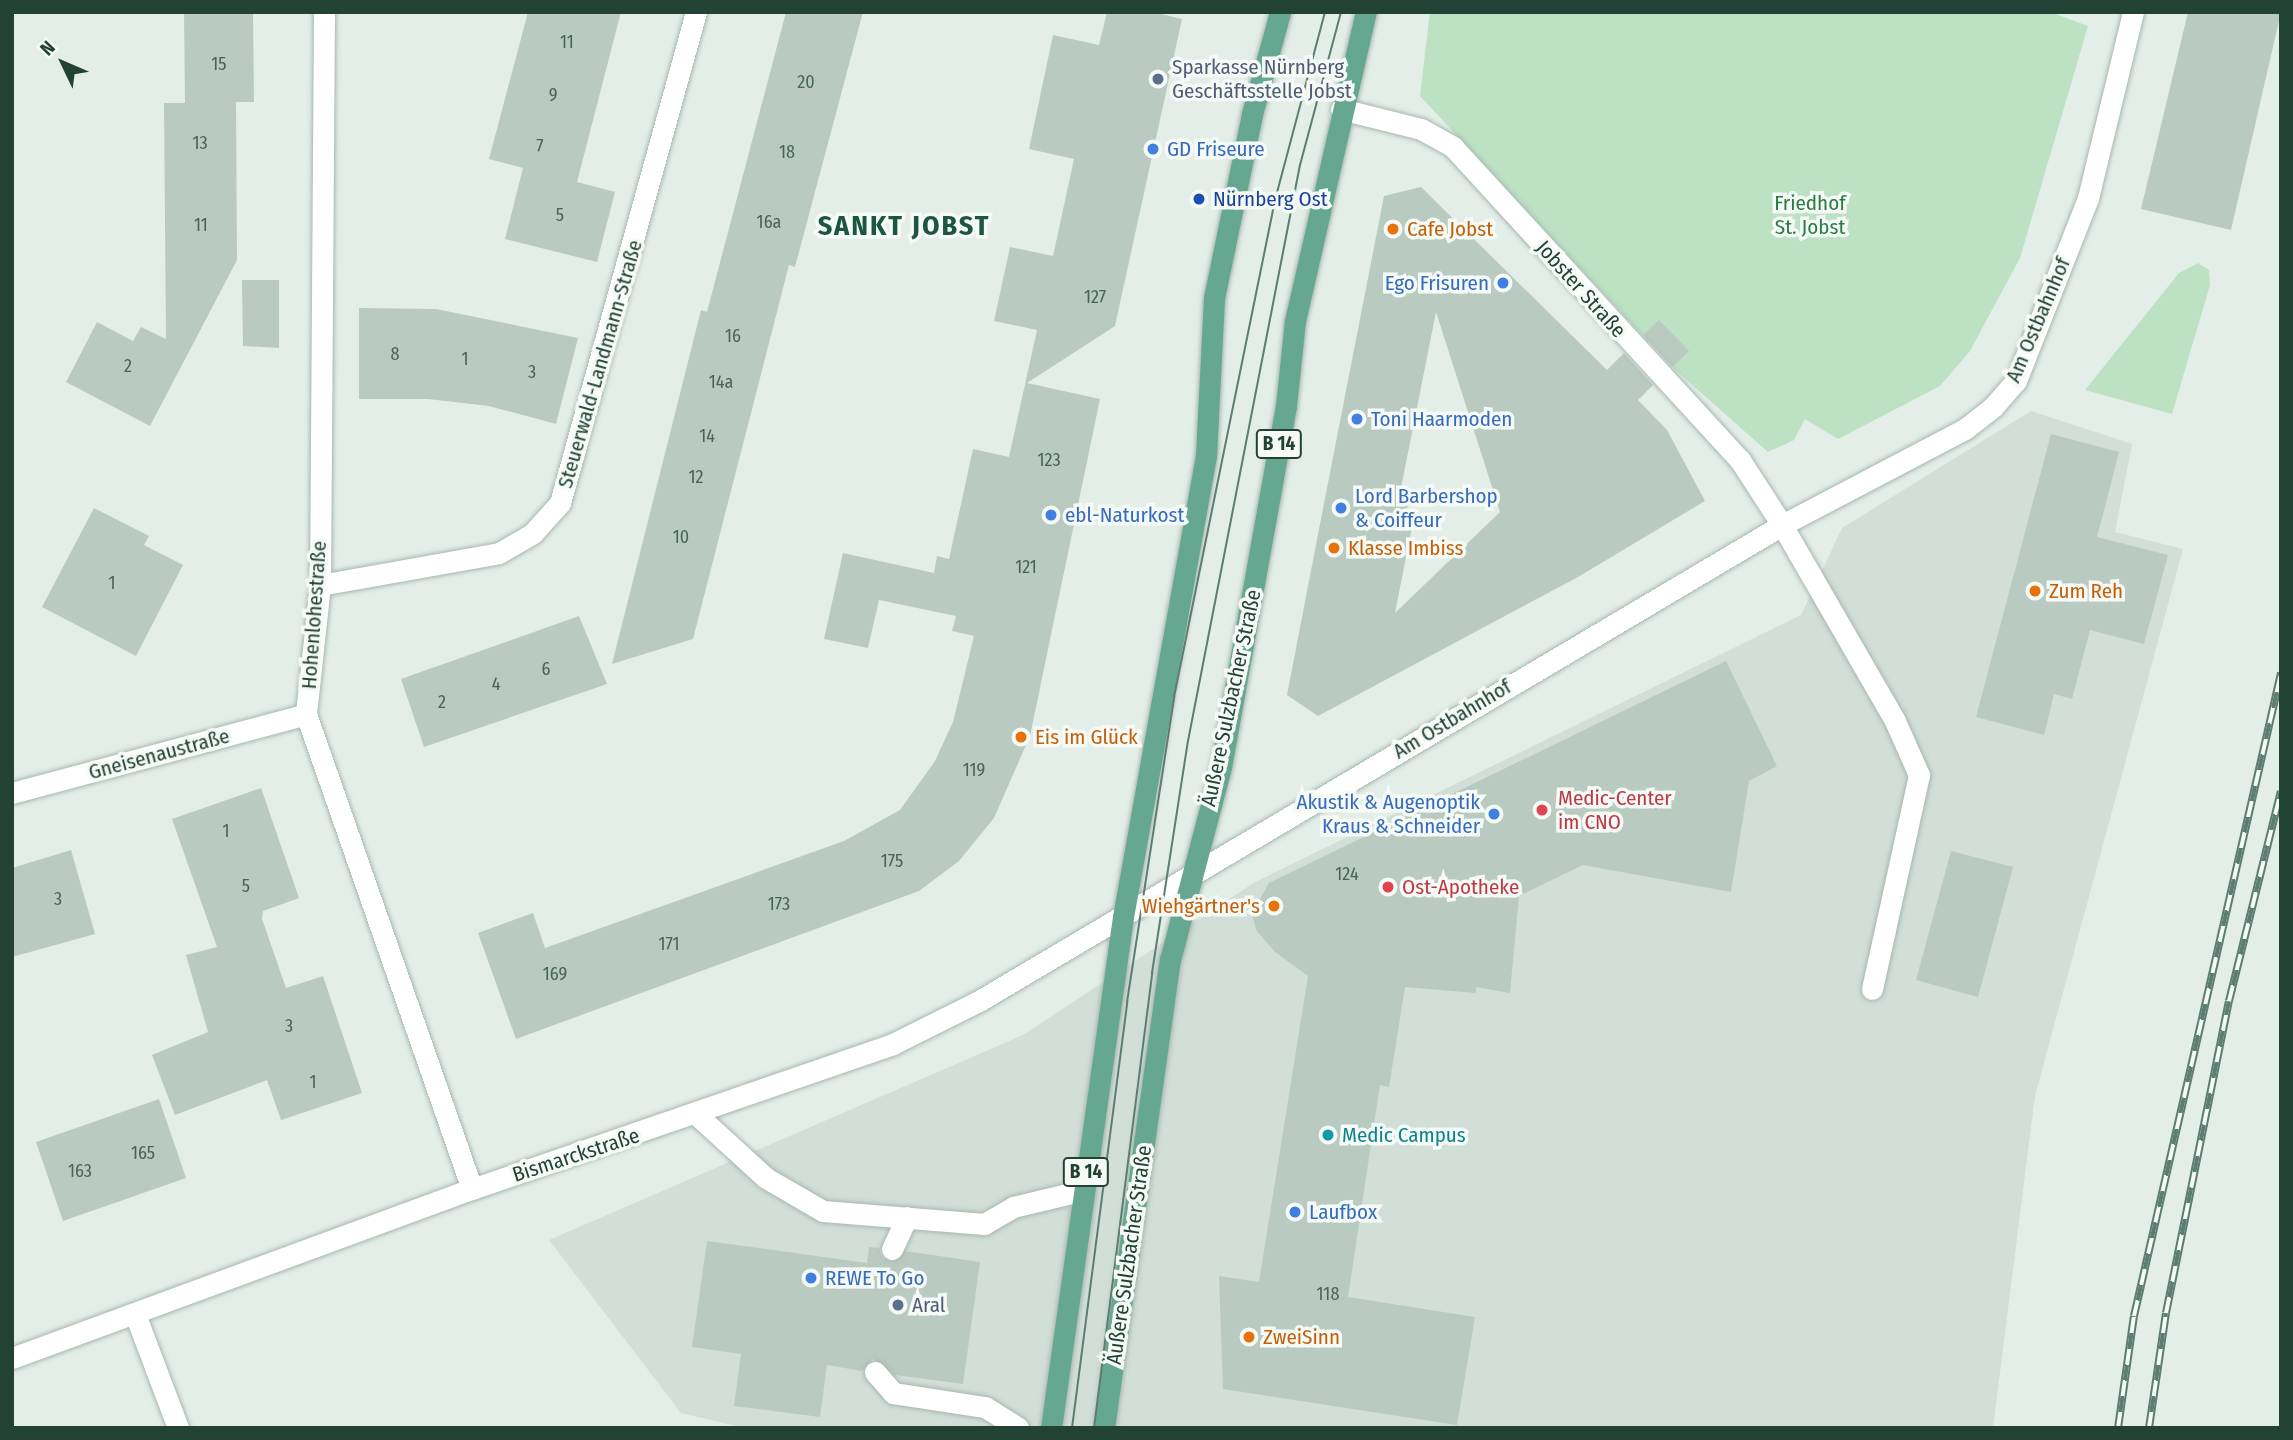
<!DOCTYPE html>
<meta charset="utf-8">
<style>
body{margin:0}
#map{position:relative;width:2293px;height:1440px;overflow:hidden;background:#e4eee9;font-family:"Fira Sans Condensed",sans-serif}
div>[style]{position:absolute}
[style*='--x']{left:calc(var(--x)*1px);top:calc(var(--y)*1px);width:calc(var(--w)*1px);rotate:calc(var(--a)*1deg)}
.built>*{inset:0;background:#d2ded8}
.green>*{inset:0;background:#bce1c3}
.building>*{inset:0;background:#b9cac1}
.roads{filter:drop-shadow(0 0 2px #a6b7b0) drop-shadow(0 0 2px #a6b7b0)}
.service>*{height:21px;margin:-10.5px;padding:0 10.5px;transform-origin:10.5px;border-radius:10.5px;background:#fff}
.minor>*{height:21px;margin:-10.5px;padding:0 10.5px;transform-origin:10.5px;border-radius:10.5px;background:#fff}
.primary>*{height:21px;margin:-10.5px;padding:0 10.5px;transform-origin:10.5px;border-radius:10.5px;background:#66a791}
.tram>*{height:2px;margin:-1px;padding:0 1px;transform-origin:1px;border-radius:1px;background:#5c7d71}
.rail>*{height:8px;margin-top:-4px;transform-origin:0;background:repeating-linear-gradient(90deg,#f5faf7 0 16px,#5c7d71 0 32px);box-sizing:border-box;border-block:2px solid #5c7d71}
.dots>*{width:19px;height:19px;translate:-50% -50%;box-sizing:border-box;border:4px solid #f5faf7;border-radius:50%}
span{translate:-50% -50%;white-space:nowrap;text-align:center;line-height:1.15;-webkit-text-stroke:7px #f5faf7;paint-order:stroke}
.number-label{font-size:18px;color:#486459}
.number-label span{-webkit-text-stroke-width:0}
.shield-label span{padding:2px 5px;background:#f5faf7;border:2px solid;border-radius:5px;-webkit-text-stroke-width:0}
.shield-label{font-size:19px;color:#224236;font-weight:700}
.service-label{font-size:21px;color:#4e5e75}
.left{translate:0 -50%;text-align:left}
.shop-label{font-size:21px;color:#366cbe}
.right{translate:-100% -50%;text-align:right}
.transit-label{font-size:21px;color:#164399}
.park-label{font-size:21px;color:#297c42}
.food-label{font-size:21px;color:#c56008}
.street-label{font-size:21px;color:#224236}
.health-label{font-size:21px;color:#be3a42}
.culture-label{font-size:21px;color:#0d838f}
.district-label{font-size:28px;color:#1c5643;font-weight:700;letter-spacing:2px}
.frame{position:absolute;inset:0;border:14px solid #224236;pointer-events:none}
.north{position:absolute;left:28px;top:28px;width:70px;height:70px;-webkit-text-stroke:5px #f5faf7;paint-order:stroke;rotate:314deg;font-size:19px;font-weight:700;line-height:28px;text-align:center;color:#224236}
.north::after{content:'';display:block;margin:auto;width:24px;height:32px;background:#224236;clip-path:polygon(50% 0,100% 100%,50% 72%,0 100%)}
</style>
<div id="map">
<div class="built">
<i style="clip-path:polygon(2031px 411px,2132px 444px,2115px 532px,2183px 549px,2035px 1096px,1993px 1428px,744px 1428px,681px 1413px,549px 1240px,1023px 1035px,1255px 882px,1801px 615px,1842px 528px)"></i>
</div>
<div class="green">
<i style="clip-path:polygon(1430px 12px,2050px 12px,2088px 26px,2020px 258px,1970px 351px,1940px 386px,1838px 439px,1805px 419px,1794px 440px,1768px 452px,1672px 367px,1420px 96px)"></i>
<i style="clip-path:polygon(2198px 263px,2209px 270px,2210px 285px,2172px 414px,2085px 390px,2179px 273px)"></i>
</div>
<div class="building">
<i style="clip-path:polygon(184px 12px,253px 12px,254px 102px,236px 102px,237px 260px,150px 426px,66px 382px,97px 322px,133px 341px,141px 327px,166px 339px,164px 103px,185px 103px)"></i>
<i style="clip-path:polygon(528px 12px,621px 12px,577px 182px,615px 192px,597px 262px,505px 239px,523px 168px,489px 159px)"></i>
<i style="clip-path:polygon(786px 12px,863px 12px,795px 267px,789px 265px,693px 639px,612px 664px,701px 310px,707px 312px)"></i>
<i style="clip-path:polygon(1107px 12px,1153px 12px,1182px 19px,1115px 326px,1027px 383px,1100px 399px,1030px 736px,994px 818px,959px 861px,919px 891px,516px 1039px,478px 933px,533px 913px,545px 948px,844px 841px,900px 810px,935px 761px,953px 722px,974px 636px,952px 631px,956px 616px,879px 600px,868px 648px,824px 639px,843px 553px,934px 573px,937px 556px,949px 559px,973px 449px,1009px 457px,1037px 330px,994px 321px,1010px 247px,1053px 256px,1074px 159px,1029px 149px,1053px 35px,1099px 45px)"></i>
<i style="clip-path:polygon(2188px 12px,2281px 12px,2231px 230px,2141px 209px)"></i>
<i style="clip-path:polygon(evenodd,1421px 187px,1607px 370px,1624px 353px,1653px 385px,1638px 400px,1667px 430px,1705px 501px,1578px 577px,1318px 716px,1287px 695px,1320px 524px,1384px 196px,1421px 187px,1436px 312px,1500px 512px,1395px 613px,1413px 522px,1405px 520px,1410px 494px,1400px 493px,1436px 312px)"></i>
<i style="clip-path:polygon(242px 280px,279px 280px,279px 348px,243px 346px)"></i>
<i style="clip-path:polygon(359px 308px,436px 309px,578px 338px,556px 424px,489px 406px,428px 399px,359px 399px)"></i>
<i style="clip-path:polygon(1659px 320px,1689px 351px,1672px 367px,1643px 335px)"></i>
<i style="clip-path:polygon(2051px 434px,2119px 452px,2097px 537px,2168px 555px,2144px 644px,2090px 630px,2072px 699px,2054px 694px,2044px 735px,1976px 717px)"></i>
<i style="clip-path:polygon(94px 508px,149px 536px,144px 545px,183px 565px,136px 656px,42px 607px)"></i>
<i style="clip-path:polygon(579px 616px,607px 684px,424px 747px,401px 679px)"></i>
<i style="clip-path:polygon(1726px 661px,1777px 766px,1749px 781px,1731px 892px,1583px 865px,1519px 896px,1510px 993px,1476px 987px,1476px 993px,1405px 987px,1389px 1087px,1380px 1085px,1348px 1297px,1475px 1317px,1457px 1425px,1223px 1389px,1219px 1276px,1259px 1282px,1308px 976px,1275px 952px,1256px 930px,1252px 913px,1269px 883px)"></i>
<i style="clip-path:polygon(261px 788px,299px 898px,263px 911px,262px 919px,286px 988px,323px 976px,362px 1093px,281px 1120px,267px 1080px,175px 1115px,152px 1055px,208px 1032px,186px 955px,217px 947px,172px 819px)"></i>
<i style="clip-path:polygon(71px 850px,95px 934px,12px 957px,12px 868px)"></i>
<i style="clip-path:polygon(1951px 851px,2013px 867px,1978px 997px,1916px 980px)"></i>
<i style="clip-path:polygon(159px 1099px,186px 1178px,63px 1221px,36px 1142px)"></i>
<i style="clip-path:polygon(707px 1241px,867px 1263px,869px 1247px,879px 1248px,882px 1257px,892px 1262px,905px 1251px,980px 1262px,963px 1384px,895px 1375px,873px 1359px,862px 1371px,827px 1365px,820px 1417px,734px 1406px,741px 1354px,692px 1347px)"></i>
</div>
<div class="roads">
<div class="service">
<i style="--x:2088;--y:198;--w:191;--a:-76.4"></i>
<i style="--x:697;--y:1115;--w:93;--a:42.4"></i>
<i style="--x:766;--y:1178;--w:66;--a:30.1"></i>
<i style="--x:823;--y:1211;--w:162;--a:4.6"></i>
<i style="--x:984;--y:1224;--w:34;--a:-30"></i>
<i style="--x:1013;--y:1207;--w:73;--a:-13.5"></i>
<i style="--x:892;--y:1249;--w:35;--a:-65"></i>
<i style="--x:875;--y:1372;--w:28;--a:49"></i>
<i style="--x:893;--y:1393;--w:93;--a:8.7"></i>
<i style="--x:985;--y:1407;--w:39;--a:32"></i>
</div>
<div class="minor">
<i style="--x:324;--y:12;--w:573;--a:90.4"></i>
<i style="--x:320;--y:585;--w:130;--a:96.2"></i>
<i style="--x:306;--y:714;--w:503;--a:70.74"></i>
<i style="--x:1341;--y:109;--w:82;--a:14"></i>
<i style="--x:1421;--y:129;--w:37;--a:29"></i>
<i style="--x:1453;--y:147;--w:425;--a:47.5"></i>
<i style="--x:1740;--y:460;--w:77;--a:57.1"></i>
<i style="--x:1782;--y:525;--w:226;--a:60"></i>
<i style="--x:1895;--y:721;--w:59;--a:66"></i>
<i style="--x:1919;--y:775;--w:219;--a:102.4"></i>
<i style="--x:320;--y:585;--w:182;--a:-10.1"></i>
<i style="--x:499;--y:553;--w:39;--a:-30"></i>
<i style="--x:533;--y:533;--w:40;--a:-48"></i>
<i style="--x:560;--y:503;--w:509;--a:-74.52"></i>
<i style="--x:12;--y:793;--w:304;--a:-15"></i>
<i style="--x:135;--y:1314;--w:122;--a:69.3"></i>
<i style="--x:12;--y:1358;--w:490;--a:-20.2"></i>
<i style="--x:472;--y:1189;--w:445;--a:-19"></i>
<i style="--x:893;--y:1044;--w:96;--a:-26.6"></i>
<i style="--x:979;--y:1001;--w:933;--a:-30.66"></i>
<i style="--x:1782;--y:525;--w:207;--a:-27.7"></i>
<i style="--x:1965;--y:429;--w:36;--a:-38"></i>
<i style="--x:1993;--y:407;--w:35;--a:-49"></i>
<i style="--x:2016;--y:381;--w:197;--a:-68.5"></i>
</div>
<div class="primary">
<i style="--x:1051;--y:1428;--w:516;--a:-81.98"></i>
<i style="--x:1123;--y:917;--w:468;--a:-79.8"></i>
<i style="--x:1206;--y:456;--w:158;--a:-87.1"></i>
<i style="--x:1214;--y:298;--w:188;--a:-78.3"></i>
<i style="--x:1252;--y:114;--w:106;--a:-74.6"></i>
<i style="--x:1104;--y:1428;--w:473;--a:-82"></i>
<i style="--x:1170;--y:960;--w:200;--a:-75.2"></i>
<i style="--x:1221;--y:767;--w:367;--a:-79.8"></i>
<i style="--x:1286;--y:406;--w:85;--a:-84"></i>
<i style="--x:1295;--y:321;--w:317;--a:-77.1"></i>
</div>
</div>
<div class="tram">
<i style="--x:1072;--y:1428;--w:430;--a:-82.6"></i>
<i style="--x:1127;--y:1002;--w:309;--a:-81.2"></i>
<i style="--x:1174;--y:697;--w:507;--a:-78.51"></i>
<i style="--x:1275;--y:200;--w:195;--a:-75.1"></i>
<i style="--x:1094;--y:1428;--w:459;--a:-82.7"></i>
<i style="--x:1152;--y:973;--w:235;--a:-81.2"></i>
<i style="--x:1188;--y:741;--w:587;--a:-79"></i>
<i style="--x:1300;--y:165;--w:158;--a:-75"></i>
</div>
<div class="rail">
<i style="--x:2118;--y:1428;--w:113;--a:-81.9"></i>
<i style="--x:2134;--y:1316;--w:660;--a:-77.12"></i>
<i style="--x:2149;--y:1428;--w:116;--a:-81.6"></i>
<i style="--x:2166;--y:1313;--w:318;--a:-78.6"></i>
<i style="--x:2229;--y:1001;--w:216;--a:-76.1"></i>
</div>
<div class="dots">
<i style="left:1158px;top:79px;background:#5c6f8a"></i>
<i style="left:1153px;top:149px;background:#3f7fe0"></i>
<i style="left:1199px;top:199px;background:#1a4fb4"></i>
<i style="left:1393px;top:229px;background:#e8710a"></i>
<i style="left:1503px;top:283px;background:#3f7fe0"></i>
<i style="left:1357px;top:419px;background:#3f7fe0"></i>
<i style="left:1341px;top:508px;background:#3f7fe0"></i>
<i style="left:1051px;top:515px;background:#3f7fe0"></i>
<i style="left:1334px;top:548px;background:#e8710a"></i>
<i style="left:2035px;top:591px;background:#e8710a"></i>
<i style="left:1021px;top:737px;background:#e8710a"></i>
<i style="left:1542px;top:810px;background:#e0444e"></i>
<i style="left:1494px;top:814px;background:#3f7fe0"></i>
<i style="left:1388px;top:887px;background:#e0444e"></i>
<i style="left:1274px;top:906px;background:#e8710a"></i>
<i style="left:1328px;top:1135px;background:#0f9aa8"></i>
<i style="left:1295px;top:1212px;background:#3f7fe0"></i>
<i style="left:811px;top:1278px;background:#3f7fe0"></i>
<i style="left:898px;top:1305px;background:#5c6f8a"></i>
<i style="left:1249px;top:1337px;background:#e8710a"></i>
</div>
<div class="number-label">
<span style="left:567px;top:42px">11</span>
<span style="left:219px;top:64px">15</span>
<span style="left:806px;top:82px">20</span>
<span style="left:553px;top:95px">9</span>
<span style="left:200px;top:143px">13</span>
<span style="left:540px;top:146px">7</span>
<span style="left:787px;top:152px">18</span>
<span style="left:560px;top:215px">5</span>
<span style="left:769px;top:222px">16a</span>
<span style="left:201px;top:225px">11</span>
<span style="left:1095px;top:297px">127</span>
<span style="left:733px;top:336px">16</span>
<span style="left:395px;top:354px">8</span>
<span style="left:465px;top:359px">1</span>
<span style="left:128px;top:366px">2</span>
<span style="left:532px;top:372px">3</span>
<span style="left:721px;top:382px">14a</span>
<span style="left:707px;top:436px">14</span>
<span style="left:1049px;top:460px">123</span>
<span style="left:696px;top:477px">12</span>
<span style="left:681px;top:537px">10</span>
<span style="left:1026px;top:567px">121</span>
<span style="left:112px;top:583px">1</span>
<span style="left:546px;top:669px">6</span>
<span style="left:496px;top:684px">4</span>
<span style="left:442px;top:702px">2</span>
<span style="left:974px;top:770px">119</span>
<span style="left:226px;top:831px">1</span>
<span style="left:892px;top:861px">175</span>
<span style="left:1347px;top:874px">124</span>
<span style="left:246px;top:886px">5</span>
<span style="left:58px;top:899px">3</span>
<span style="left:779px;top:904px">173</span>
<span style="left:669px;top:944px">171</span>
<span style="left:555px;top:974px">169</span>
<span style="left:289px;top:1026px">3</span>
<span style="left:313px;top:1082px">1</span>
<span style="left:143px;top:1153px">165</span>
<span style="left:80px;top:1171px">163</span>
<span style="left:1328px;top:1294px">118</span>
</div>
<div class="shield-label">
<span style="left:1279px;top:444px">B 14</span>
<span style="left:1086px;top:1172px">B 14</span>
</div>
<div class="service-label">
<span class="left" style="left:1172px;top:79px">Sparkasse Nürnberg<br>Geschäftsstelle Jobst</span>
<span class="left" style="left:912px;top:1305px">Aral</span>
</div>
<div class="shop-label">
<span class="left" style="left:1167px;top:149px">GD Friseure</span>
<span class="right" style="left:1489px;top:283px">Ego Frisuren</span>
<span class="left" style="left:1371px;top:419px">Toni Haarmoden</span>
<span class="left" style="left:1355px;top:508px">Lord Barbershop<br>&amp; Coiffeur</span>
<span class="left" style="left:1065px;top:515px">ebl-Naturkost</span>
<span class="right" style="left:1480px;top:814px">Akustik &amp; Augenoptik<br>Kraus &amp; Schneider</span>
<span class="left" style="left:1309px;top:1212px">Laufbox</span>
<span class="left" style="left:825px;top:1278px">REWE To Go</span>
</div>
<div class="transit-label">
<span class="left" style="left:1213px;top:199px">Nürnberg Ost</span>
</div>
<div class="park-label">
<span style="left:1810px;top:215px">Friedhof<br>St. Jobst</span>
</div>
<div class="food-label">
<span class="left" style="left:1407px;top:229px">Cafe Jobst</span>
<span class="left" style="left:1348px;top:548px">Klasse Imbiss</span>
<span class="left" style="left:2049px;top:591px">Zum Reh</span>
<span class="left" style="left:1035px;top:737px">Eis im Glück</span>
<span class="right" style="left:1260px;top:906px">Wiehgärtner's</span>
<span class="left" style="left:1263px;top:1337px">ZweiSinn</span>
</div>
<div class="street-label">
<span style="left:1581px;top:289px;rotate:48deg">Jobster Straße</span>
<span style="left:2038px;top:320px;rotate:-67deg">Am Ostbahnhof</span>
<span style="left:600px;top:364px;rotate:-74deg">Steuerwald-Landmann-Straße</span>
<span style="left:314px;top:615px;rotate:-86deg">Hohenlohestraße</span>
<span style="left:1231px;top:698px;rotate:-78deg">Äußere Sulzbacher Straße</span>
<span style="left:1452px;top:719px;rotate:-31deg">Am Ostbahnhof</span>
<span style="left:159px;top:754px;rotate:-15deg">Gneisenaustraße</span>
<span style="left:576px;top:1155px;rotate:-18deg">Bismarckstraße</span>
<span style="left:1129px;top:1255px;rotate:-82deg">Äußere Sulzbacher Straße</span>
</div>
<div class="health-label">
<span class="left" style="left:1558px;top:810px">Medic-Center<br>im CNO</span>
<span class="left" style="left:1402px;top:887px">Ost-Apotheke</span>
</div>
<div class="culture-label">
<span class="left" style="left:1342px;top:1135px">Medic Campus</span>
</div>
<div class="district-label">
<span style="left:904px;top:226px">SANKT JOBST</span>
</div>
<div class="frame"></div>
<div class="north">N</div>
</div>
